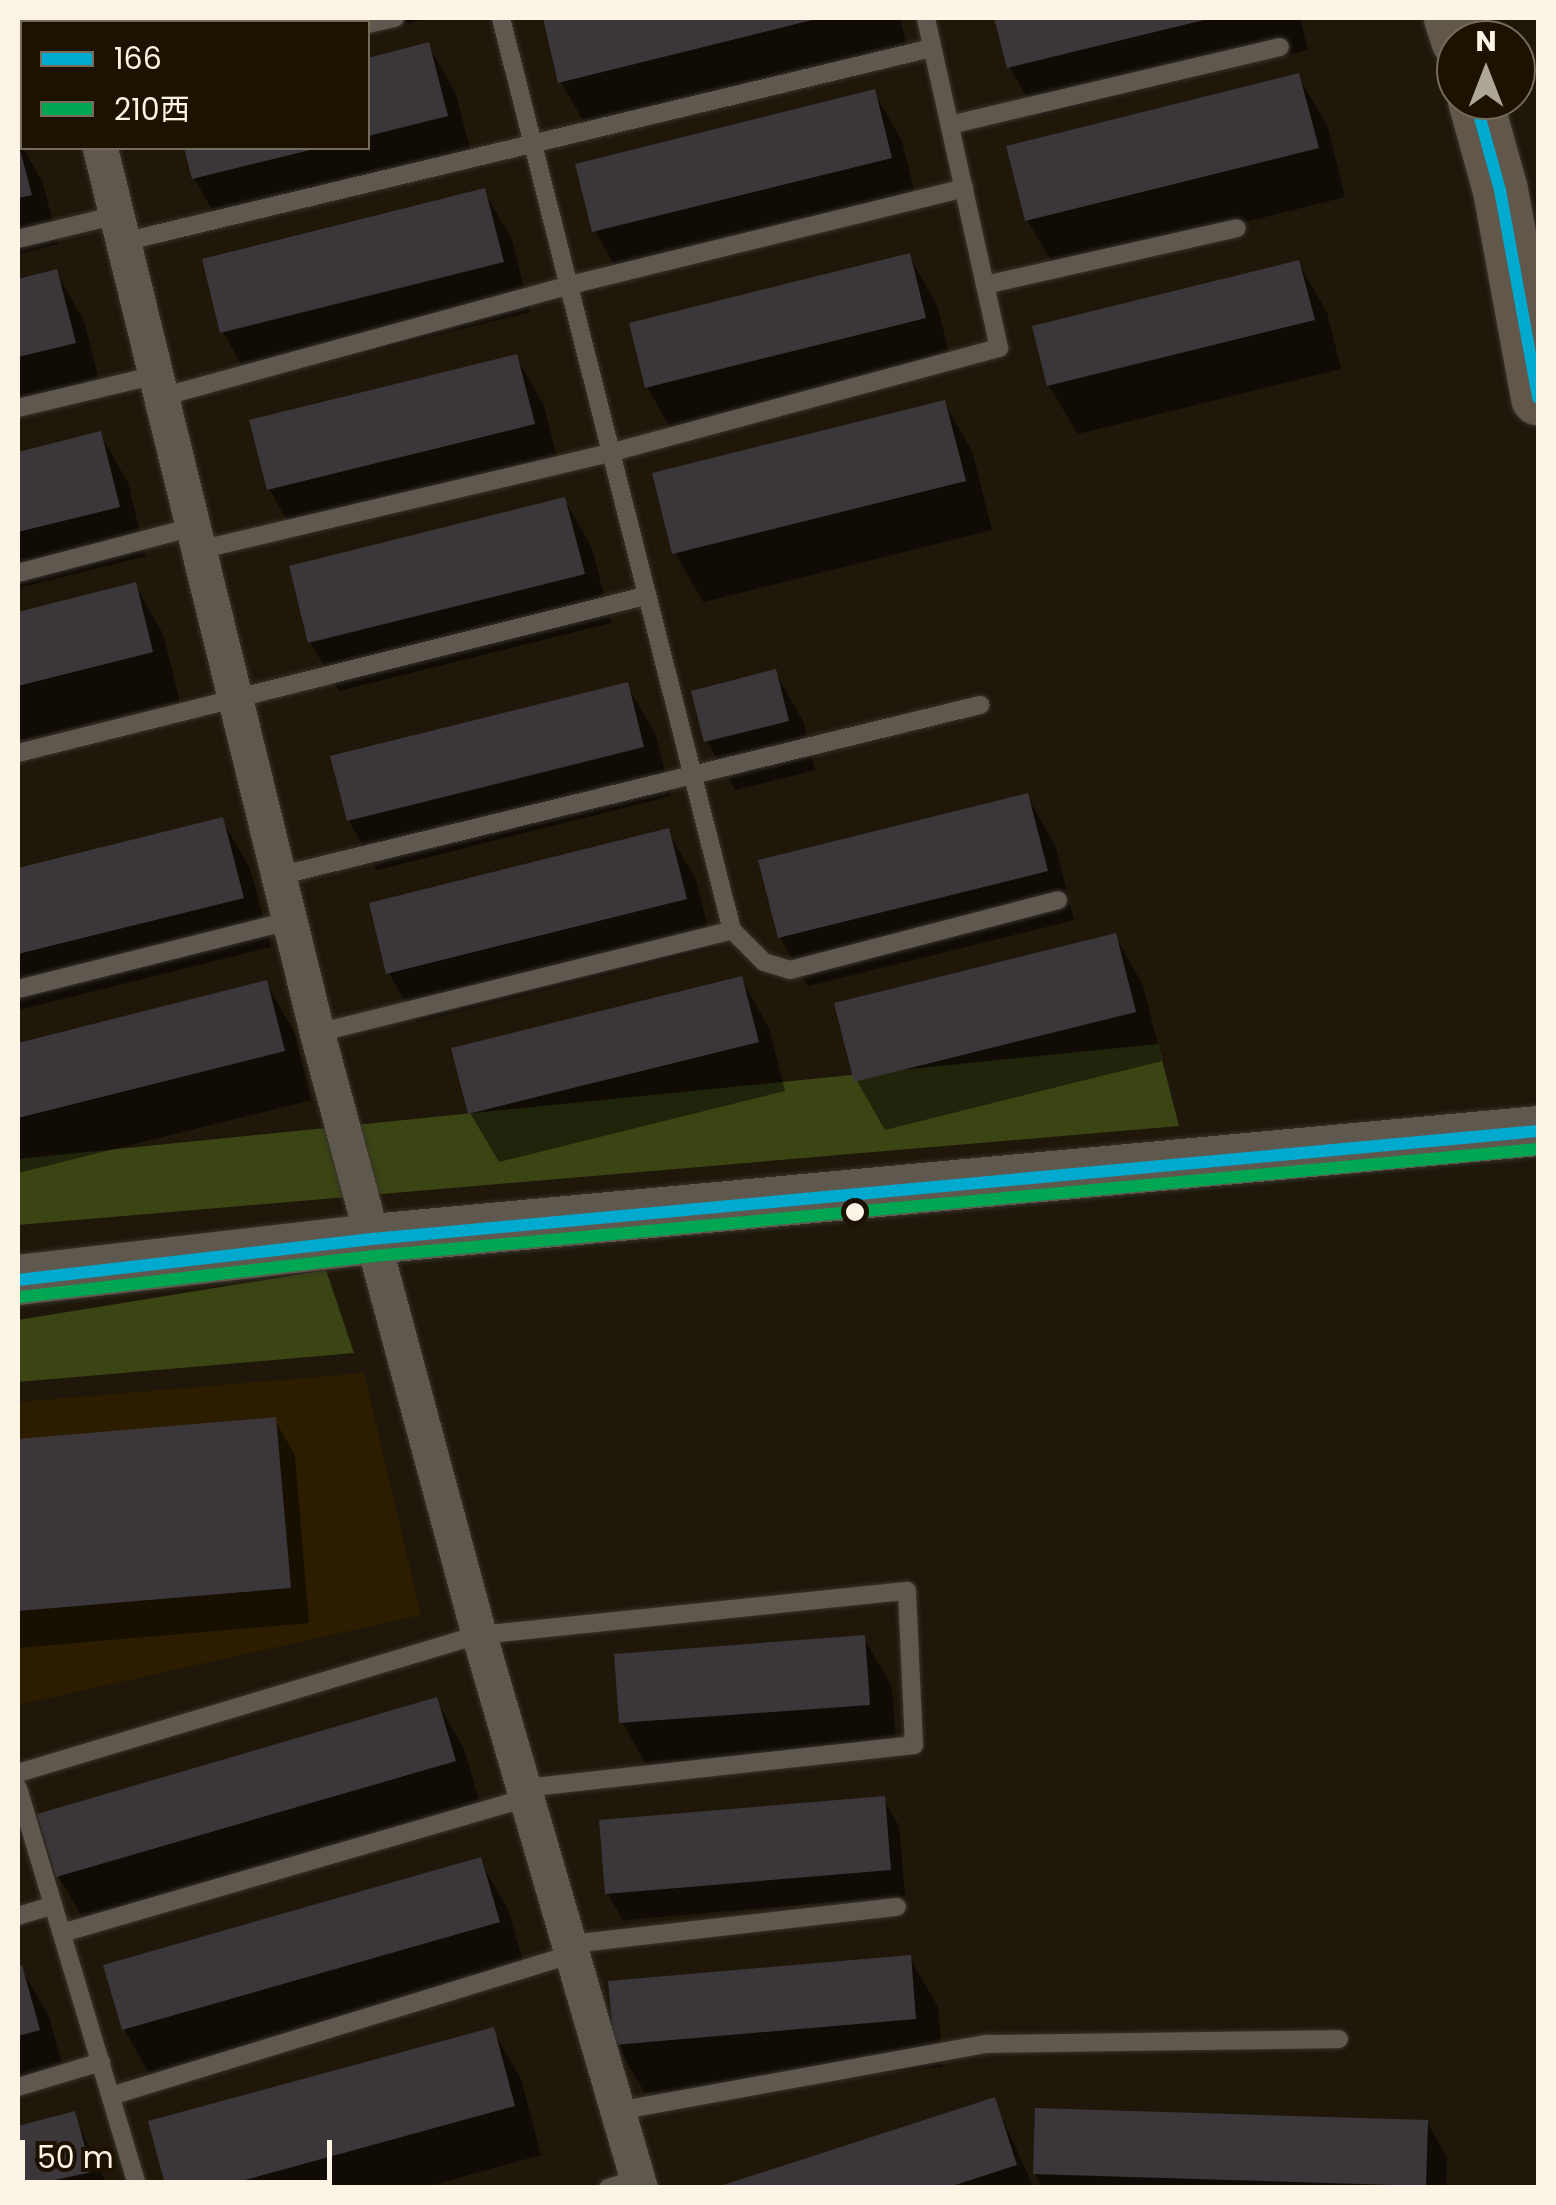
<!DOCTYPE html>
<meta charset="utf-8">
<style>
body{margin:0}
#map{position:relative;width:1556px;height:2205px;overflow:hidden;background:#1e170a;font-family:Poppins,"Noto Sans SC",sans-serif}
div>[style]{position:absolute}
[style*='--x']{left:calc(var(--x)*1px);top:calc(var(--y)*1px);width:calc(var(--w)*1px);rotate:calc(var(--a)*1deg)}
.built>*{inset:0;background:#2c1d01}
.forest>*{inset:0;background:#3b4413}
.shadow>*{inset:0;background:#0007}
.building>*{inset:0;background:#3b363a}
.roads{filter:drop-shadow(0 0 2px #38332b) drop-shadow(0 0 2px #38332b)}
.lane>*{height:18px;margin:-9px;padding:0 9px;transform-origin:9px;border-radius:9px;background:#5f584f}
.street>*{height:35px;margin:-17.5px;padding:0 17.5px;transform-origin:17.5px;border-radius:17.5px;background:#5f584f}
.secondary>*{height:50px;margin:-25px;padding:0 25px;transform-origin:25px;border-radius:25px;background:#5f584f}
.primary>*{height:55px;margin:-27.5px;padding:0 27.5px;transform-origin:27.5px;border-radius:27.5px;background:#61584b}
.bus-1>*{height:12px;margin:-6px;padding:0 6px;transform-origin:6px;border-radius:6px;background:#00a9ce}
.bus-2>*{height:12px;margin:-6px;padding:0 6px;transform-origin:6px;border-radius:6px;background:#00a651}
.dots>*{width:28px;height:28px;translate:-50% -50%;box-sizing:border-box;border:5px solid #1d1100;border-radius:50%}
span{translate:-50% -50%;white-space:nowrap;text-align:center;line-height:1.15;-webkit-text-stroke:10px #1d1100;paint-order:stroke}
.frame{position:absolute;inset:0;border:20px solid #fcf4e5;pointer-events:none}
.legend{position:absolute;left:20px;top:20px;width:350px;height:130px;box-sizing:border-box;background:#1d1100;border:2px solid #766c5c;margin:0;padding:12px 18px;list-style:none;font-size:30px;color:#fcf4e5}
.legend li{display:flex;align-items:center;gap:20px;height:50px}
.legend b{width:50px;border:2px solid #766c5c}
.north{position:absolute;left:1436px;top:20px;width:100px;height:100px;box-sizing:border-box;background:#1d1100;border:2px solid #766c5c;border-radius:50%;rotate:0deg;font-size:28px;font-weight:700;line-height:40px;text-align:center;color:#fcf4e5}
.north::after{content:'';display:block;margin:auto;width:35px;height:45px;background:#aea798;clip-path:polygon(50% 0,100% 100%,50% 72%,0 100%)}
.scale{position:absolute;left:20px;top:2140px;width:312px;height:45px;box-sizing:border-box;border:5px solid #fcf4e5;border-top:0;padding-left:12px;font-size:30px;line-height:35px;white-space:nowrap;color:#fcf4e5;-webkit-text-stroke:8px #1d1100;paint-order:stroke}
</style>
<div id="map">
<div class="built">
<i style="clip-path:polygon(364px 1373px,421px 1615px,18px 1705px,18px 1402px)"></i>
</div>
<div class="forest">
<i style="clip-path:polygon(1158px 1044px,1179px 1126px,18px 1225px,18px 1159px)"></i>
<i style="clip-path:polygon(326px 1270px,354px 1353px,18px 1382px,18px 1320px)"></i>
</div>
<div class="shadow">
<i style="clip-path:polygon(18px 18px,27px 22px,18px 96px)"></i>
<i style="clip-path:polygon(152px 18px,422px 18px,422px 20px,368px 33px,368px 22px)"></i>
<i style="clip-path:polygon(900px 18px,908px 52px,589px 131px,561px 82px,545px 19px)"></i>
<i style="clip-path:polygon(997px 18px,1300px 18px,1308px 50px,1038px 116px,1010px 68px)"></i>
<i style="clip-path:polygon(428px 45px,456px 94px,474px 165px,222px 227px,194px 178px,186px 148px,368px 148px,368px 60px)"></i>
<i style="clip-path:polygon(1298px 76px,1327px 125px,1345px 197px,1056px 269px,1027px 220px)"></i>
<i style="clip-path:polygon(874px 92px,902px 141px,918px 207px,623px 280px,595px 231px)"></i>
<i style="clip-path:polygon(18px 139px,43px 183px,58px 244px,18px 254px)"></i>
<i style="clip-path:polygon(484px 191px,512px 240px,530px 312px,251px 381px,223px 332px)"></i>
<i style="clip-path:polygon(909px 256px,937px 305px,953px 367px,675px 436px,647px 387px)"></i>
<i style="clip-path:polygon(1298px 263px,1327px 312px,1341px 369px,1078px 434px,1049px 386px,1035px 328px)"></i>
<i style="clip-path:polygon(56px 272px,84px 321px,102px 392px,18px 413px,18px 282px)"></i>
<i style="clip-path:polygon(516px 357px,544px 406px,561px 473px,297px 538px,269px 489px)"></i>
<i style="clip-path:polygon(944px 402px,972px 451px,992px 530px,703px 602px,675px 553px)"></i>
<i style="clip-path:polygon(100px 434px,128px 483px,146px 556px,18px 588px,18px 455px)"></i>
<i style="clip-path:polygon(564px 499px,592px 548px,611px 623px,339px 691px,310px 642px)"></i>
<i style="clip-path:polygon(135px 585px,163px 634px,180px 701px,18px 741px,18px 615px)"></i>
<i style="clip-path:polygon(775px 672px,803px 721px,815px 770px,735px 790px,707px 741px)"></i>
<i style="clip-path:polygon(626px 684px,655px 733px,671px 796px,377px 870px,349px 821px,333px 758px)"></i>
<i style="clip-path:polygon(1027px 796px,1055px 845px,1074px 920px,808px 986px,780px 937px)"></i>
<i style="clip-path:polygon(222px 820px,250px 868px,271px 947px,18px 1010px,18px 871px)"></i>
<i style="clip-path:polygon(668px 831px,696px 880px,713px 948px,417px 1022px,389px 973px)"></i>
<i style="clip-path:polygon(1115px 936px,1143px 985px,1162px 1061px,885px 1130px,857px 1081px)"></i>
<i style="clip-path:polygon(741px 979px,769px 1028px,785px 1091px,499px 1162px,470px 1113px)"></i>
<i style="clip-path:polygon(266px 983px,294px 1032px,311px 1100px,18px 1173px,18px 1045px)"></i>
<i style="clip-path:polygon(274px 1419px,295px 1455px,309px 1623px,18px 1648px,18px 1441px)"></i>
<i style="clip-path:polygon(864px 1638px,892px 1687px,897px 1753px,650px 1771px,622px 1722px)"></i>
<i style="clip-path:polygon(436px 1700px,464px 1749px,482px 1810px,87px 1925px,58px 1876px)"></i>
<i style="clip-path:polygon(883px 1799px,899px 1826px,905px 1896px,623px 1920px,607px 1893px)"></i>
<i style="clip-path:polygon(479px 1860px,508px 1909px,526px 1972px,152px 2078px,124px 2029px)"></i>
<i style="clip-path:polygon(909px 1957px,938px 2007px,943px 2067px,645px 2093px,616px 2044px)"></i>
<i style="clip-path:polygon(20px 1967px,49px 2016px,66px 2079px,18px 2093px)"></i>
<i style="clip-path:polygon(492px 2030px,521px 2079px,541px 2155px,422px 2188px,169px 2188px)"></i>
<i style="clip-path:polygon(994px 2100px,1034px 2188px,720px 2188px)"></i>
<i style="clip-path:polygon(73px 2114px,109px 2188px,18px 2188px,18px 2129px)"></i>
<i style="clip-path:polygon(1427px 2122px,1447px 2158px,1446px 2188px,1043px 2188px,1035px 2174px)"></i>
</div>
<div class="building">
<i style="clip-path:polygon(543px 18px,816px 18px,816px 19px,558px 83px)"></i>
<i style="clip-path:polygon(994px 18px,1207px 18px,1208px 19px,1007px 68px)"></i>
<i style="clip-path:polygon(429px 42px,448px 116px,368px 136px,368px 58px)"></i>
<i style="clip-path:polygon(1299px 73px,1319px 148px,1025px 221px,1006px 146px)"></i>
<i style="clip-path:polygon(875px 89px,892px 158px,592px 232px,575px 164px)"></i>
<i style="clip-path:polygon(18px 142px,32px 195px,18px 198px)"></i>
<i style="clip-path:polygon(184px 148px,314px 148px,314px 149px,192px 179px)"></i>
<i style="clip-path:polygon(485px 188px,504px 262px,220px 333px,202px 259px)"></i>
<i style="clip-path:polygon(910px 253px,926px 318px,645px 388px,629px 323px)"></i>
<i style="clip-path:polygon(1299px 260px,1315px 320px,1047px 386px,1032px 326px)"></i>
<i style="clip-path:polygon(57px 269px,76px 343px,18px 357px,18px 279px)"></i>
<i style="clip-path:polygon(517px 354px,535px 424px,267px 490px,249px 420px)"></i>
<i style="clip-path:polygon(945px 400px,966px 481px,672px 554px,652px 473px)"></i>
<i style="clip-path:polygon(101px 431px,120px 507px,18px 532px,18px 452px)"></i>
<i style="clip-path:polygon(565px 497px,585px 574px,308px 643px,289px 566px)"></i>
<i style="clip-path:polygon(136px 582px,153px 652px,18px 686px,18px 612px)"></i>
<i style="clip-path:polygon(776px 669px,789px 721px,704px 742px,691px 691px)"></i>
<i style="clip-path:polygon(628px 682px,644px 747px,347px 821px,330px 756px)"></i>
<i style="clip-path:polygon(1028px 793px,1048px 871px,778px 938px,758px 860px)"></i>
<i style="clip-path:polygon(223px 817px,244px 898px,18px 954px,18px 868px)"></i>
<i style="clip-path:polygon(669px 828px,687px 899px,386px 974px,369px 903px)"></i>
<i style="clip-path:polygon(1116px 933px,1136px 1012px,854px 1082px,834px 1003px)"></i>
<i style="clip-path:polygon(742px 976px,759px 1042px,468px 1114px,451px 1048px)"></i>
<i style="clip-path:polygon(267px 980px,285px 1051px,18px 1118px,18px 1043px)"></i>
<i style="clip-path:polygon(276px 1417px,291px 1588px,18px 1611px,18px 1439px)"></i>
<i style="clip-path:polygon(865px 1635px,870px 1705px,619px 1723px,614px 1654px)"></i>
<i style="clip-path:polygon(437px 1697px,456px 1761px,56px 1877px,37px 1814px)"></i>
<i style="clip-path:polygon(885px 1796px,891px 1870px,605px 1894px,599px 1820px)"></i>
<i style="clip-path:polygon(481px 1857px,500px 1922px,122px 2030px,103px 1965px)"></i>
<i style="clip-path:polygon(911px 1955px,916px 2019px,614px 2045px,608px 1981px)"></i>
<i style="clip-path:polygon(22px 1965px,40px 2030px,18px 2036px,18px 1966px)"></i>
<i style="clip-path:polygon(494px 2027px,515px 2106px,216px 2188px,166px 2188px,148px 2121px)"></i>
<i style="clip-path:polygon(995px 2097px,1017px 2165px,946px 2188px,714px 2188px)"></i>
<i style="clip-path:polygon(1035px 2108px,1428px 2120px,1426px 2186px,1033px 2174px)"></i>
<i style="clip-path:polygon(75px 2111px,92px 2172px,18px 2188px,18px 2126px)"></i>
</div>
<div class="roads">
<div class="lane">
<i style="--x:501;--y:18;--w:941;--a:75.79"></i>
<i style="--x:368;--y:24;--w:28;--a:-13"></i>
<i style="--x:18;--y:79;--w:4;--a:-14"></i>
<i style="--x:950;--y:125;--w:339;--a:-13.3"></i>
<i style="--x:18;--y:239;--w:102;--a:-13.6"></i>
<i style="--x:123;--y:242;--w:832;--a:-13.49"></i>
<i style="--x:985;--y:285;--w:258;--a:-12.7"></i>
<i style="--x:161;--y:397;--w:424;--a:-15.3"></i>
<i style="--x:570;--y:285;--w:406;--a:-13.8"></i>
<i style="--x:18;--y:408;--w:142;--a:-13.4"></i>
<i style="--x:199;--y:550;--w:425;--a:-13.3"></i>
<i style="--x:613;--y:452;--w:400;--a:-15.1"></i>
<i style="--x:999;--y:348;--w:338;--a:-102.5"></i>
<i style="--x:18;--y:573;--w:181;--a:-14.7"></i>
<i style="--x:18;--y:753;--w:646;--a:-14.06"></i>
<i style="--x:278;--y:876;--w:723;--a:-13.69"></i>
<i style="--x:18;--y:989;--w:279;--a:-14.1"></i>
<i style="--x:317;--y:1033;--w:428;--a:-13.9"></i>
<i style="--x:732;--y:930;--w:45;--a:45"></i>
<i style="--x:764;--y:962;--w:27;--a:17"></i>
<i style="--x:790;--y:970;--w:277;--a:-14.6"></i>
<i style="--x:18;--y:1773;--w:481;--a:-16.7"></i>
<i style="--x:479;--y:1635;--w:430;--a:-5.9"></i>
<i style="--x:907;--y:1591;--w:154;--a:87.4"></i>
<i style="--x:914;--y:1745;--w:391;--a:173.7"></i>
<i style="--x:18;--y:1788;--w:418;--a:73.3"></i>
<i style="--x:18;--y:1916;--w:37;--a:-17"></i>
<i style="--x:62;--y:1933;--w:485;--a:-16.2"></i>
<i style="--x:571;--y:1944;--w:328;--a:-6.5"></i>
<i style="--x:18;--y:2087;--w:87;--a:-16.8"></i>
<i style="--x:111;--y:2096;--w:484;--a:-17.1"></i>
<i style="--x:617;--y:2111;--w:376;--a:-10.3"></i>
<i style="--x:987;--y:2044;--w:352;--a:-0.8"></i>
<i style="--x:608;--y:2188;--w:31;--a:-17"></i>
</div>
<div class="street">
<i style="--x:68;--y:18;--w:4;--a:63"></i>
<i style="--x:100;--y:148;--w:911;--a:76.22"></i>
<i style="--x:317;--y:1033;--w:623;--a:74.94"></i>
<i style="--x:479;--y:1635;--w:576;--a:73.77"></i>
</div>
<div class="secondary">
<i style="--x:18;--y:1280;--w:356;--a:-6.6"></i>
<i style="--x:372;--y:1239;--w:1171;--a:-5.29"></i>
</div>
<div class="primary">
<i style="--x:1451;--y:18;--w:23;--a:72"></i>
<i style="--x:1475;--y:100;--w:93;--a:74.5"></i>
<i style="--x:1500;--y:190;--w:211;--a:79.6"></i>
</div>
</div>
<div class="bus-1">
<i style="--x:1475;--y:100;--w:93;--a:74.5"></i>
<i style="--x:1500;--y:190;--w:211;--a:79.6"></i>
<i style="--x:18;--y:1280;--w:356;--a:-6.6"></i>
<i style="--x:372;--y:1239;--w:1171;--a:-5.29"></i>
</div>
<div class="bus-2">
<i style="--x:20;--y:1297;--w:356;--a:-6.6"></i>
<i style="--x:374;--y:1256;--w:1169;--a:-5.25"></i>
</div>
<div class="dots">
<i style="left:855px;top:1212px;background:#fcf4e5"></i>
</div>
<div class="frame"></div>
<ul class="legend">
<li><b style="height:12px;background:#00a9ce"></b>166</li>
<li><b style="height:12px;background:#00a651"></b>210西</li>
</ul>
<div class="north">N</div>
<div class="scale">50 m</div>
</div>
